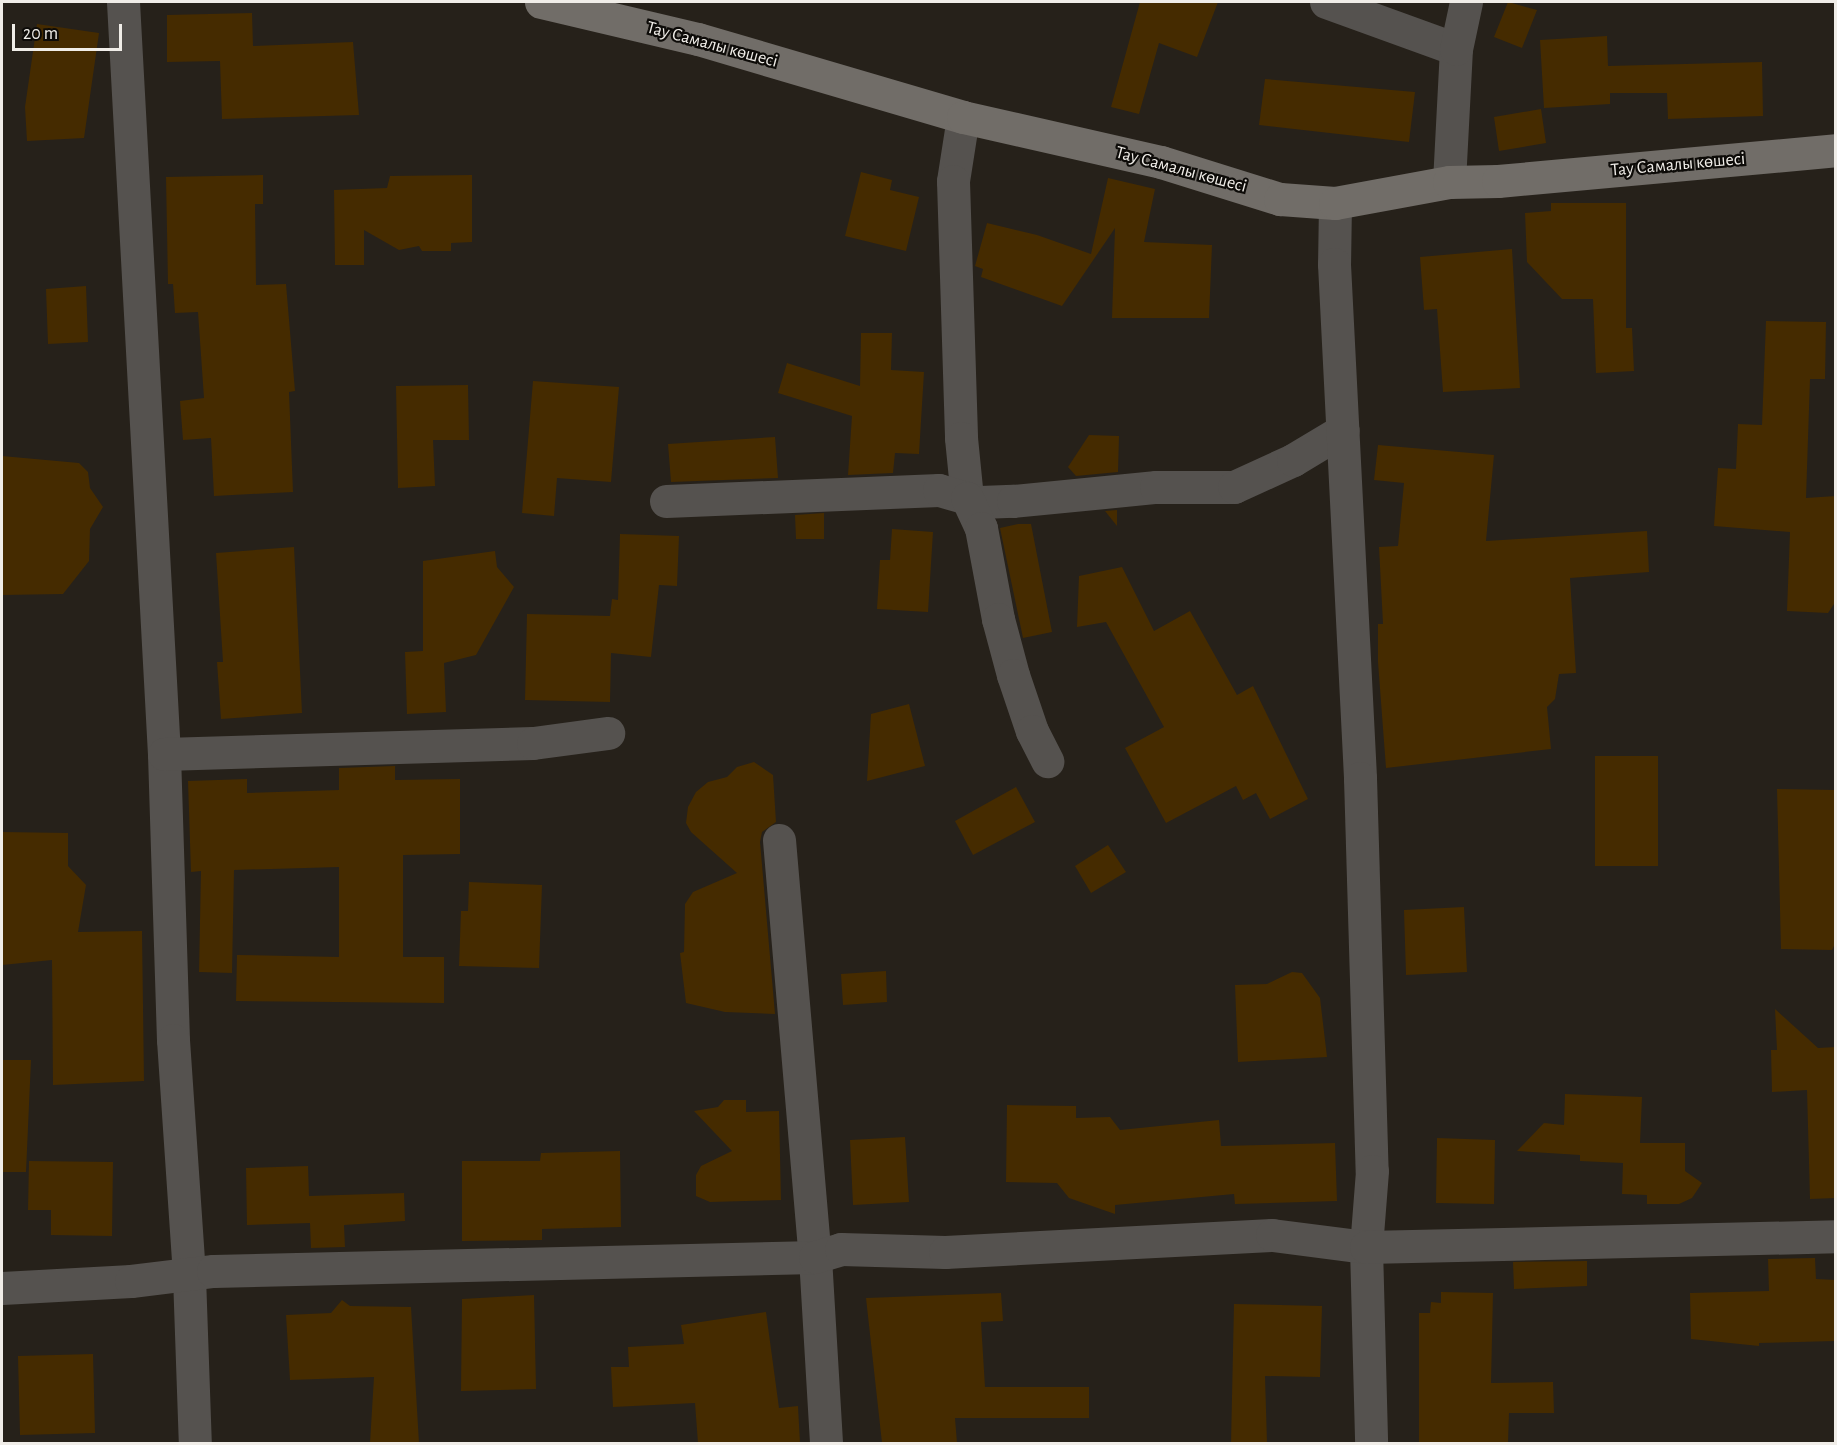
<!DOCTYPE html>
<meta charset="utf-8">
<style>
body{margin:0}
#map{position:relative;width:1837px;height:1445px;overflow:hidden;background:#26211a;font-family:"Alegreya Sans",sans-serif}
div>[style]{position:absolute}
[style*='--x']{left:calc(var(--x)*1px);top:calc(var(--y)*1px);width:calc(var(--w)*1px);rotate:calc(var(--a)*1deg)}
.building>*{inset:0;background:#452b00}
.street>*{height:33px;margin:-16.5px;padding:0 16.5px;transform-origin:16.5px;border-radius:16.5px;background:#55524f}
.secondary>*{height:33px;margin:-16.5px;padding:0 16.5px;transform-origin:16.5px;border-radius:16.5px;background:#716d68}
span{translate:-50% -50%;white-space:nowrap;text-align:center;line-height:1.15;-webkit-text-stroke:4.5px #0d0b08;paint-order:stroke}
.street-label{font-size:18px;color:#f0ede8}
.frame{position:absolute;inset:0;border:3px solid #f0ede8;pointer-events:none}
.scale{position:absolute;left:12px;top:24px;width:110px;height:27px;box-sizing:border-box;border:3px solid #f0ede8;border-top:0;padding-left:8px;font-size:18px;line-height:21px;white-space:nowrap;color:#f0ede8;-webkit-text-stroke:4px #0d0b08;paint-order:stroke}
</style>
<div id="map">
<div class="building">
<i style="clip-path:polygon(1140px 2px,1218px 2px,1197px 57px,1159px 43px,1139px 114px,1111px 107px)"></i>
<i style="clip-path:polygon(1508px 2px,1537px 10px,1522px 48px,1494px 37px)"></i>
<i style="clip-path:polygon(252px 13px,253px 46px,353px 42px,359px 115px,222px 119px,220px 61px,167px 62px,167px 15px)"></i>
<i style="clip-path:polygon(37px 24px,99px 33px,84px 138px,27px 141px,25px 107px)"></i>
<i style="clip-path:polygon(1607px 36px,1608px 66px,1762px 62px,1763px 116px,1668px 119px,1667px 93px,1610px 93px,1610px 104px,1544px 108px,1540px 40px)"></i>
<i style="clip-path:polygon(1265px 79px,1415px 92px,1409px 142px,1259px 125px)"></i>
<i style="clip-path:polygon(1541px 109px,1546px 143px,1499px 151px,1494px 117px)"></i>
<i style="clip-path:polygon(861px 172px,892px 180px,890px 190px,919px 197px,906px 251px,845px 236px)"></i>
<i style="clip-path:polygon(263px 175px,263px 204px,255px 204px,256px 285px,286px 284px,295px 391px,289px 392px,293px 492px,214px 496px,211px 438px,183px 440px,180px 401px,204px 398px,198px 312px,175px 313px,173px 284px,168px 284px,166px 177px)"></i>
<i style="clip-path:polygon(472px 175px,472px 242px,451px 243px,451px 251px,422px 251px,419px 246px,399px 250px,364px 230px,364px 265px,335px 265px,334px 190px,387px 188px,390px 176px)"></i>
<i style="clip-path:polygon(1108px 178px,1155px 189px,1144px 242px,1212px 245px,1209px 318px,1112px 318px,1115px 228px,1062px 306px,981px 277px,983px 269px,975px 266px,987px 223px,1037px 235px,1091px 254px)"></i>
<i style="clip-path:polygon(1551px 203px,1626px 203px,1626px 328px,1632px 328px,1634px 371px,1596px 373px,1593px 299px,1562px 299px,1527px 262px,1525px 213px,1551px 211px)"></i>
<i style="clip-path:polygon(1512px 249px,1520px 388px,1443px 392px,1437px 309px,1424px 310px,1420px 257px)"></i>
<i style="clip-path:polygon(86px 286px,88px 342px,48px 344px,46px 289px)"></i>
<i style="clip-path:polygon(1766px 321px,1826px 322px,1825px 379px,1810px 379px,1806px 498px,1836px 496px,1836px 601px,1828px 613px,1787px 611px,1790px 532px,1714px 526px,1718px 468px,1736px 469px,1738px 424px,1762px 425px)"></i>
<i style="clip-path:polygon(861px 333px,892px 333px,891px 370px,924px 372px,919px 454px,895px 453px,893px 473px,848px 475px,852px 416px,778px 393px,787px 363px,860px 386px)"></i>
<i style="clip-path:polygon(533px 381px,619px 387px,611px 482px,557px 478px,554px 516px,522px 513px)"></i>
<i style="clip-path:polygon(468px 385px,469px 440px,433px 440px,435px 486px,398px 488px,396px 386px)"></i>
<i style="clip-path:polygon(1089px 435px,1119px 436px,1118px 472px,1076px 476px,1068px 467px)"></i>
<i style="clip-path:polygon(775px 437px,778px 478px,671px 482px,668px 444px)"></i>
<i style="clip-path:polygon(1378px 445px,1494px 455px,1486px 541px,1647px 531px,1649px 572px,1570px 578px,1576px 673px,1559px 674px,1555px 699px,1547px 707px,1551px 749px,1386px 768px,1378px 662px,1378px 624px,1383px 624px,1379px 547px,1398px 546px,1404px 483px,1374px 480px)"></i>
<i style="clip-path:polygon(2px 456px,79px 463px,88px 472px,90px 488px,103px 507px,90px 529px,89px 561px,63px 594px,2px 595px)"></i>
<i style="clip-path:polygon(1117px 510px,1117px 526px,1105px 511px)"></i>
<i style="clip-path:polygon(824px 513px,824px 539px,796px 539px,795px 515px)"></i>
<i style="clip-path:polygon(1018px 524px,1031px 524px,1052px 632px,1023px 638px,1000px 528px)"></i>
<i style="clip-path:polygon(892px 529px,933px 532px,928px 612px,877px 609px,880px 560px,890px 560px)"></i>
<i style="clip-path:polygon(620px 534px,679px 536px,677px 586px,659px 585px,651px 657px,611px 653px,610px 702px,525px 700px,527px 614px,610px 616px,612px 599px,618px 600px)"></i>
<i style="clip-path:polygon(294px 547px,302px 713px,221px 719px,217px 662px,223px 662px,216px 553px)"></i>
<i style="clip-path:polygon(495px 551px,497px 567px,514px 587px,476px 655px,444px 663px,446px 712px,407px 714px,405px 652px,423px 651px,423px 561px)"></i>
<i style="clip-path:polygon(1122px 567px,1154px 631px,1190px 611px,1237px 695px,1253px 686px,1308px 799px,1270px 819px,1256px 793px,1243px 800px,1236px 786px,1166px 823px,1125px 748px,1164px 727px,1106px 622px,1077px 627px,1079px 576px)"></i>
<i style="clip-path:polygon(909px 704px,925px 766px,867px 781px,871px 714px)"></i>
<i style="clip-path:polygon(1595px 756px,1658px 756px,1658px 866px,1595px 866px)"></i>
<i style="clip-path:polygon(754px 762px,773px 775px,776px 822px,762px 832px,760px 842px,775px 1014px,725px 1012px,686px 1003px,680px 953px,684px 952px,685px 904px,693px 892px,737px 873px,691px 832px,686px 823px,688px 807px,696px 792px,708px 782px,727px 777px,737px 767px)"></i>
<i style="clip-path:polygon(395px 766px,395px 780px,460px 779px,460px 854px,403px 855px,403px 957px,444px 957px,444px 1003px,236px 1001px,237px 955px,339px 957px,339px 867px,234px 870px,232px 973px,199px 972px,201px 871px,191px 872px,188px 781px,247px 779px,247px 793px,339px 790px,339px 768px)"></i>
<i style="clip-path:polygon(1016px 787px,1035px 822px,973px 855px,955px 821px)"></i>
<i style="clip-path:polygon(1777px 789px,1836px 790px,1836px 942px,1832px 950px,1781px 949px)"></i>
<i style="clip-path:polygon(2px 832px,68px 833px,68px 866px,86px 885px,78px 932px,142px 931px,144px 1081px,53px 1085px,52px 960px,2px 965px)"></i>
<i style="clip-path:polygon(1108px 845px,1126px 872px,1091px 893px,1075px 866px)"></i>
<i style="clip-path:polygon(469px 882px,542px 885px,539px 968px,459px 966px,461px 911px,468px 911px)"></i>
<i style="clip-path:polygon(1464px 907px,1467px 972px,1406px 975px,1404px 910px)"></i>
<i style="clip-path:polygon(886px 971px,887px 1002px,843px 1005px,841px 974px)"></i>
<i style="clip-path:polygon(1292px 972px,1302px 973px,1320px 998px,1327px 1057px,1238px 1062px,1235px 985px,1267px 984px)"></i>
<i style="clip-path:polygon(1775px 1009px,1818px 1048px,1836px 1047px,1836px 1198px,1810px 1199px,1807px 1090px,1772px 1092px,1771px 1050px,1777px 1050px)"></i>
<i style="clip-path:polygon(2px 1060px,31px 1060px,26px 1172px,2px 1172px)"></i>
<i style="clip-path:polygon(1565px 1094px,1642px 1097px,1640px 1143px,1685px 1143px,1685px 1171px,1702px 1183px,1692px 1198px,1679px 1204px,1647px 1204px,1647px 1195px,1622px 1194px,1623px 1163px,1580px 1161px,1580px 1155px,1517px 1151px,1544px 1123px,1564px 1125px)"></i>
<i style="clip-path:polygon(724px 1100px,746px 1100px,746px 1112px,779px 1111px,781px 1200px,710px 1202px,696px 1196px,696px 1175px,701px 1166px,732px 1151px,694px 1111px,718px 1107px)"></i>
<i style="clip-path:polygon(1007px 1105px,1076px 1106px,1076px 1118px,1110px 1117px,1120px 1130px,1219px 1120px,1221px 1146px,1335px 1143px,1337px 1201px,1235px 1204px,1234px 1194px,1115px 1205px,1115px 1214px,1069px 1198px,1057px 1183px,1006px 1182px)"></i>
<i style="clip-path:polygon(905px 1137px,909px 1202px,853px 1205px,850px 1140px)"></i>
<i style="clip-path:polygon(1437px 1138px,1495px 1140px,1494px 1204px,1436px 1203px)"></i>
<i style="clip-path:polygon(620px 1151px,621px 1227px,542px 1229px,542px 1240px,462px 1241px,462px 1161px,540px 1161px,541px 1153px)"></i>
<i style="clip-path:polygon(29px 1161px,113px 1162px,112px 1236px,51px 1235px,51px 1210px,28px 1210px)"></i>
<i style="clip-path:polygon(308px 1166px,309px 1196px,404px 1193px,405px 1221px,344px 1225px,345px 1247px,311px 1248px,310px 1223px,247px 1225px,246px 1168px)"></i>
<i style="clip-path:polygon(1815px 1258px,1816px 1279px,1836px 1280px,1836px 1341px,1759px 1343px,1759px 1346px,1691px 1339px,1690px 1293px,1769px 1291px,1768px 1259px)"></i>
<i style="clip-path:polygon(1587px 1261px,1587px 1286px,1514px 1289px,1513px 1262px)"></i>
<i style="clip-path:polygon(1441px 1292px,1493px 1293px,1491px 1383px,1553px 1382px,1554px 1413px,1509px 1413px,1508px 1443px,1419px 1443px,1419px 1313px,1430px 1313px,1431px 1302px,1441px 1303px)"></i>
<i style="clip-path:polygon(1001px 1293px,1003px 1321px,981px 1322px,985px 1387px,1089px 1387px,1089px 1418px,955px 1418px,957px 1443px,882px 1443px,866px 1298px)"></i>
<i style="clip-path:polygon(534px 1295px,536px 1389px,461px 1391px,462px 1299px)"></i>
<i style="clip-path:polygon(342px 1300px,350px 1306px,411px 1307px,419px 1443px,370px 1443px,374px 1377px,290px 1380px,286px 1315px,331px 1313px)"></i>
<i style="clip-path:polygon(1234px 1304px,1322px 1306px,1320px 1377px,1265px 1376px,1267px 1443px,1231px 1443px)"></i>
<i style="clip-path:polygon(766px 1312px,779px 1408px,798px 1406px,800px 1443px,698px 1443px,695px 1403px,613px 1407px,611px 1367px,629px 1367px,628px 1347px,684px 1344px,681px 1325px)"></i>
<i style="clip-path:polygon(93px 1354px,95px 1433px,20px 1435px,18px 1356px)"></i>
</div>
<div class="street">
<i style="--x:123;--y:2;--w:753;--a:86.88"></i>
<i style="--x:164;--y:754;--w:286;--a:88.2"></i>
<i style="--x:173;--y:1040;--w:237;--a:86.1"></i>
<i style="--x:189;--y:1276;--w:168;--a:88"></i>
<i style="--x:1326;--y:2;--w:138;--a:19.9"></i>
<i style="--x:963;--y:117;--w:65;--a:98.9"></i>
<i style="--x:953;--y:181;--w:257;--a:88.2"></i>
<i style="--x:961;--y:438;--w:60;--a:84.3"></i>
<i style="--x:967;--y:498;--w:14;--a:17"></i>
<i style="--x:980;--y:502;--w:33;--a:-2"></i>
<i style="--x:1013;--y:501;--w:144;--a:-5.6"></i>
<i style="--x:1156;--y:487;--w:78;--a:0"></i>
<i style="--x:1234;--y:487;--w:65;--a:-24.6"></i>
<i style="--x:1293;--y:460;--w:58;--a:-31"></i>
<i style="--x:1449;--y:182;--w:133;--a:-87"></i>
<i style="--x:1456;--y:49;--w:48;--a:-78"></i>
<i style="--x:1335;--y:203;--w:61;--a:90.9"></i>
<i style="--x:1334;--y:264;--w:515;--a:87.1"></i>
<i style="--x:1360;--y:778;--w:393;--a:88.3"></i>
<i style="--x:1372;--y:1171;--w:76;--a:94.5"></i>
<i style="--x:1366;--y:1247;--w:197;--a:88.5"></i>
<i style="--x:666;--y:501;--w:273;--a:-2.3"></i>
<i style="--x:939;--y:490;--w:29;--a:16"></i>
<i style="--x:967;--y:498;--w:33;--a:65"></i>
<i style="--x:981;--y:528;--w:93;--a:79.4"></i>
<i style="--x:998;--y:619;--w:58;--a:75"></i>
<i style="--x:1013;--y:675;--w:59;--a:71.3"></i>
<i style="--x:1032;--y:731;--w:34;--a:63"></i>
<i style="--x:164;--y:754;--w:369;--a:-1.7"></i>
<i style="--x:533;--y:743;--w:76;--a:-7.6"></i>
<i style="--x:779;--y:840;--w:419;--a:85.1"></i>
<i style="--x:815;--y:1257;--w:187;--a:86.6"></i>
<i style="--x:2;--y:1288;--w:129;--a:-3.1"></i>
<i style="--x:131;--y:1281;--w:83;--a:-7"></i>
<i style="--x:213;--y:1271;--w:602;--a:-1.33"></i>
<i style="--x:815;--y:1257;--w:27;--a:-17"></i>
<i style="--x:841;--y:1249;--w:104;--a:1.7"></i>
<i style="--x:945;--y:1252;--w:327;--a:-3"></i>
<i style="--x:1272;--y:1235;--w:95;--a:7.3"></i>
<i style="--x:1366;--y:1247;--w:470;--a:-1.3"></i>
</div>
<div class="secondary">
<i style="--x:541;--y:2;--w:161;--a:13.3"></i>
<i style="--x:698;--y:39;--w:276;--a:16.4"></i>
<i style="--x:963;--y:117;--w:203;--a:12.8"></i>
<i style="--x:1161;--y:162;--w:125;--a:17.3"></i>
<i style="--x:1280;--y:199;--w:55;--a:4.2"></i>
<i style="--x:1335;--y:203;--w:116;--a:-10.4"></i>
<i style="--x:1449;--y:182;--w:49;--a:-1.2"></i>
<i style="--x:1498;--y:181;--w:339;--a:-5.2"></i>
</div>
<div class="street-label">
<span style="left:712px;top:45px;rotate:15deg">Тау Самалы көшесі</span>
<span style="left:1678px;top:165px;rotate:-5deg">Тау Самалы көшесі</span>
<span style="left:1181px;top:170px;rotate:15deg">Тау Самалы көшесі</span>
</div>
<div class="frame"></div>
<div class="scale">20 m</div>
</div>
